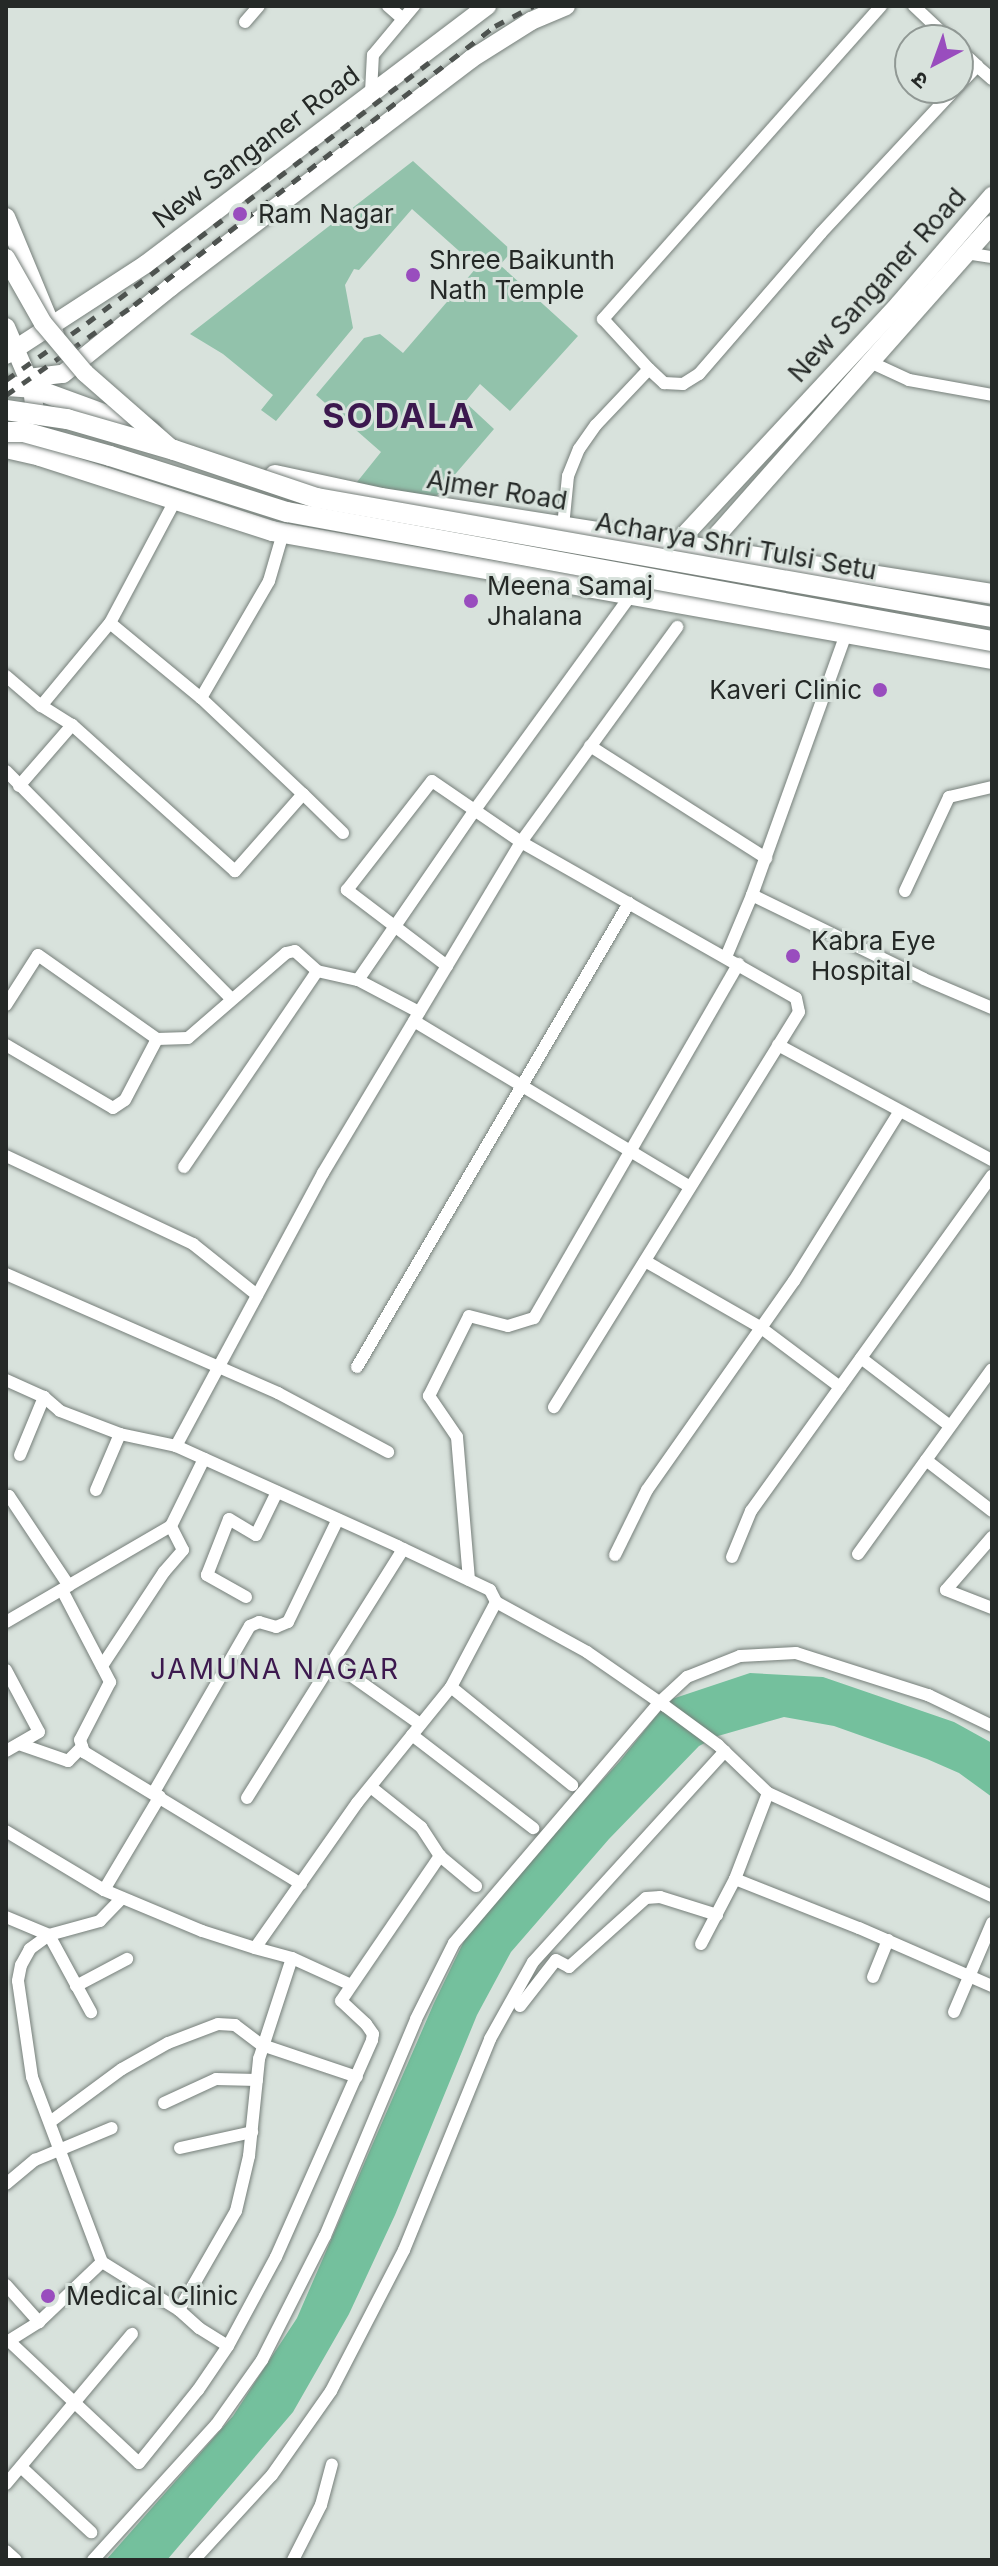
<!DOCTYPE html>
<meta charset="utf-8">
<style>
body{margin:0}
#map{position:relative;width:998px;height:2566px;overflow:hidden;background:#d8e2dc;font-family:Inter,"Noto Sans Devanagari",sans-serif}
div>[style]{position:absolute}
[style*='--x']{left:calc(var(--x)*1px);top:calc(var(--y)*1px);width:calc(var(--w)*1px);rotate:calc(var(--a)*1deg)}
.green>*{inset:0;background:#92c2ab}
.water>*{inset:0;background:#74c09d}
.roads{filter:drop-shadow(0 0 2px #767f7a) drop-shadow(0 0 2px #767f7a)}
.minor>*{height:12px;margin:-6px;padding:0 6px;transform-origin:6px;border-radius:6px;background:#fff}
.secondary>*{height:18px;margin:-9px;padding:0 9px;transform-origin:9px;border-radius:9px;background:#fff}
.trunk>*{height:20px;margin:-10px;padding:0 10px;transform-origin:10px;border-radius:10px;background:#fff}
.rail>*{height:5px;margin-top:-2.5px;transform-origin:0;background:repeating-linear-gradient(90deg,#4e5350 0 10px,transparent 0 20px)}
.bridges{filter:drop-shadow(0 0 2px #767f7a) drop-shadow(0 0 2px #767f7a)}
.secondary-bridge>*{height:18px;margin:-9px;padding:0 9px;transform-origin:9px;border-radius:9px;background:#fff}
.trunk-bridge>*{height:20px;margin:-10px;padding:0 10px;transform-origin:10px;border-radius:10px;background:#fff}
.dots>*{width:22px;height:22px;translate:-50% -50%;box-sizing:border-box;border:4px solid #d8e2dc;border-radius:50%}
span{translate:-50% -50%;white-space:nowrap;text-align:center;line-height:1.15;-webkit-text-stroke:6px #d8e2dc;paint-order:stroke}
.street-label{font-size:26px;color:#252927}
.poi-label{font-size:26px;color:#252927}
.left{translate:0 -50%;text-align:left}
.right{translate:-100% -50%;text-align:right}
.neighbourhood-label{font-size:28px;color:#3c184e;letter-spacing:2px}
.district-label{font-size:34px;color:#3c184e;font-weight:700;letter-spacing:2px}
.frame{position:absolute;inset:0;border:8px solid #252927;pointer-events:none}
.north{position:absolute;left:894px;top:24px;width:80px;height:80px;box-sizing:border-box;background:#d8e2dc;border:2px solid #909894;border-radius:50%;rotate:221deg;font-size:22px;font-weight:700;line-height:32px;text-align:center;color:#252927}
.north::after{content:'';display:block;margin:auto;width:28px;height:36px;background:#994dbe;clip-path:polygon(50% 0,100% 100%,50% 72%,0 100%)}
</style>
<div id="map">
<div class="green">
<i style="clip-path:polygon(413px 161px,512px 251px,500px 265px,578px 336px,510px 411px,480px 384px,465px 402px,494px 429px,433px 500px,353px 487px,381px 452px,316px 395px,364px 338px,380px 334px,403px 353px,477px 267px,412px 209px,359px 270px,354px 269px,345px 285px,353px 328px,276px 421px,261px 410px,273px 395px,223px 354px,190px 334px)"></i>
</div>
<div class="water">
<i style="clip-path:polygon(750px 1673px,823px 1677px,954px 1722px,992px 1743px,992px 1797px,959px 1773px,927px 1759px,834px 1726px,784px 1717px,718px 1736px,699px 1746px,609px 1839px,511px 1952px,477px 2015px,395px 2215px,349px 2314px,293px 2412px,167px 2560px,106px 2560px,233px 2416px,297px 2318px,434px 2003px,464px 1941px,498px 1894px,620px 1761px,669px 1700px)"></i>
</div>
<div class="roads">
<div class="minor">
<i style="--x:388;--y:6;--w:20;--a:41"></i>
<i style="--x:881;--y:6;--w:419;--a:131.6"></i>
<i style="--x:603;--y:319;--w:68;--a:47.4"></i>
<i style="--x:649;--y:369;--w:21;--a:43"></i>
<i style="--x:664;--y:383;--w:19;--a:3"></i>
<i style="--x:683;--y:384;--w:19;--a:-32"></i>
<i style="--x:699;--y:374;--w:186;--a:-49.1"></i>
<i style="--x:821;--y:233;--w:198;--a:-47"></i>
<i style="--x:914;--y:6;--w:50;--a:43.4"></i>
<i style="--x:245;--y:22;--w:21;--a:-49"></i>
<i style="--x:958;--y:48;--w:26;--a:43"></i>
<i style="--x:958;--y:86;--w:28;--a:-46"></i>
<i style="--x:977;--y:66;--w:20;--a:41"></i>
<i style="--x:371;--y:92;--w:37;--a:-87"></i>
<i style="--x:373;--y:55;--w:64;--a:-50.1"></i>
<i style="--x:966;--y:253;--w:26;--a:9"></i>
<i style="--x:870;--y:362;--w:43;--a:24.8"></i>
<i style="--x:909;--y:380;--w:84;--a:10.2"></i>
<i style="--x:563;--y:527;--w:51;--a:-84.4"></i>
<i style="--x:568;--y:476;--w:29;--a:-68"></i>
<i style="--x:579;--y:449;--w:29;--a:-55"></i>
<i style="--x:596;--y:425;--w:77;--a:-46.6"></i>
<i style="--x:110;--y:623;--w:140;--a:-62"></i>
<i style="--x:6;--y:676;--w:46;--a:40.6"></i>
<i style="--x:201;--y:698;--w:135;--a:-59.8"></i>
<i style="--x:269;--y:581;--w:50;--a:-73.7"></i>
<i style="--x:590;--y:746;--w:209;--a:32.5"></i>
<i style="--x:6;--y:771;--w:320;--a:45.3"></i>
<i style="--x:19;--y:786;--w:81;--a:-49"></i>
<i style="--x:72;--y:725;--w:36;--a:-148"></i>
<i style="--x:41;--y:706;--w:108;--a:-50.3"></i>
<i style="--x:110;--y:623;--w:118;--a:39.5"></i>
<i style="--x:201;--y:698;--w:140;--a:43.3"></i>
<i style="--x:303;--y:794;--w:103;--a:131.4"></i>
<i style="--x:235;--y:871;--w:219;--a:-138.1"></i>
<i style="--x:303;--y:794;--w:56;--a:44.3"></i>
<i style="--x:905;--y:891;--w:104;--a:-64.9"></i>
<i style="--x:949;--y:797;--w:44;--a:-13.1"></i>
<i style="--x:752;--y:895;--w:191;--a:26"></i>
<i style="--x:924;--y:979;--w:74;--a:23.1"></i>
<i style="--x:726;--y:957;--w:67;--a:-67.2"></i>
<i style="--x:752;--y:895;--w:281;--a:-70.2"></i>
<i style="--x:447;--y:966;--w:126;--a:-142.8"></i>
<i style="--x:347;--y:890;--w:138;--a:-52.1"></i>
<i style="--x:432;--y:781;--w:108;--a:34.4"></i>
<i style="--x:521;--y:842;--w:316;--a:29.6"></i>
<i style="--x:796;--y:998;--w:14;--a:78"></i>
<i style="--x:799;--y:1012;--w:465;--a:121.8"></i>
<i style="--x:358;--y:980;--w:205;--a:-55.5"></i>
<i style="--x:474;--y:811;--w:271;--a:-54"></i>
<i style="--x:6;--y:1005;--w:59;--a:-57.4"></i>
<i style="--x:38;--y:955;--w:146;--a:35.2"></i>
<i style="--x:414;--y:1021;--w:322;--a:31"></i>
<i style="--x:6;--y:1045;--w:124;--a:30.5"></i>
<i style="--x:113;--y:1108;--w:14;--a:-34"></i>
<i style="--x:125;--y:1100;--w:69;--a:-62.3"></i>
<i style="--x:157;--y:1039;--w:31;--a:-2"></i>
<i style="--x:188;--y:1038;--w:130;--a:-40.9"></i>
<i style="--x:286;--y:953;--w:9;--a:-13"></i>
<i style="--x:295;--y:951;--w:30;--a:42"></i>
<i style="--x:317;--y:971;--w:42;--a:12.4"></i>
<i style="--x:358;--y:980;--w:69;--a:27.7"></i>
<i style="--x:778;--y:1045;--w:243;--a:28.3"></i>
<i style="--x:6;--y:1156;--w:207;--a:25.2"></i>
<i style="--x:193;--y:1244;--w:82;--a:38.6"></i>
<i style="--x:184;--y:1167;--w:237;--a:-55.8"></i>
<i style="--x:645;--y:1261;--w:133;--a:29.9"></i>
<i style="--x:760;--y:1327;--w:100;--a:36.9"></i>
<i style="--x:6;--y:1274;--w:297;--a:23.6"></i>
<i style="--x:278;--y:1393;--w:125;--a:28.2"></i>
<i style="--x:861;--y:1358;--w:112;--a:37.4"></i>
<i style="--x:357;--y:1367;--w:538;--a:-59.62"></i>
<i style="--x:6;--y:1380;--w:42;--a:24.1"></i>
<i style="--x:44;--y:1397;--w:21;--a:41"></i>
<i style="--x:60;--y:1411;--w:64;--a:21"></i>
<i style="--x:120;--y:1434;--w:57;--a:12.1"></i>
<i style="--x:176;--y:1446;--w:243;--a:24.3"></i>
<i style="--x:397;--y:1546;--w:103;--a:25.3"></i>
<i style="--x:490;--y:1590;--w:13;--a:63"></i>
<i style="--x:496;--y:1602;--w:96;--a:117.9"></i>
<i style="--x:451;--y:1687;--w:149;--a:129"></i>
<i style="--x:357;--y:1803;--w:177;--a:125.1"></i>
<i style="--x:255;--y:1948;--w:56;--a:-162.2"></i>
<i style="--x:202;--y:1931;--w:106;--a:-157.3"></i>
<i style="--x:104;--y:1890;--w:114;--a:-149"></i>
<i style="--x:176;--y:1446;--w:310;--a:-61.7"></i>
<i style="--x:323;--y:1173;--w:386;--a:-59.1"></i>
<i style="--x:521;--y:842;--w:266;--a:-54"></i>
<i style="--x:20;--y:1455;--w:63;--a:-67.5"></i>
<i style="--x:926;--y:1460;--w:83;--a:37.7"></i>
<i style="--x:96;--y:1490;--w:61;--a:-66.8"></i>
<i style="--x:6;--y:1497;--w:3;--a:-18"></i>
<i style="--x:9;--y:1496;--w:108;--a:56.3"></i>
<i style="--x:992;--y:1537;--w:70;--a:131"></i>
<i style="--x:946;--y:1590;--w:49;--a:21.4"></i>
<i style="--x:858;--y:1554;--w:228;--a:-54.1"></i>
<i style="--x:615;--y:1555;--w:72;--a:-63.8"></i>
<i style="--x:647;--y:1490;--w:256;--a:-54.9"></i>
<i style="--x:794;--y:1281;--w:199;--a:-58.1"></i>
<i style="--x:732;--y:1557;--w:50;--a:-67.6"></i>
<i style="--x:751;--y:1511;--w:413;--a:-54.3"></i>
<i style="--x:469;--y:1580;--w:144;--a:-94.8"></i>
<i style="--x:457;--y:1437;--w:50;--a:-124.3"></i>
<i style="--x:429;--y:1396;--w:89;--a:-63.4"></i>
<i style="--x:469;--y:1316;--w:40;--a:14.4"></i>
<i style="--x:508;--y:1326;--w:27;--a:-17"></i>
<i style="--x:534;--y:1318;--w:409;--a:-60"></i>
<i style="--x:62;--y:1590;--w:104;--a:62.4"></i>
<i style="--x:110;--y:1682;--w:65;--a:117.3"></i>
<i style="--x:80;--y:1740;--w:13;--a:72"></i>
<i style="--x:84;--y:1752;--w:254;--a:31.3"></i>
<i style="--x:246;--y:1597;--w:45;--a:-150.6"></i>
<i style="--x:207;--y:1575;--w:60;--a:-68.6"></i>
<i style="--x:229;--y:1519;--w:31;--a:31"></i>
<i style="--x:256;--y:1535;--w:48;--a:-64"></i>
<i style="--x:496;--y:1602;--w:104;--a:28.8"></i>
<i style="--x:587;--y:1652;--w:95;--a:34.7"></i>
<i style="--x:665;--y:1706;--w:66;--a:36.3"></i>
<i style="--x:718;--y:1745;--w:69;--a:43.8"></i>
<i style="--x:768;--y:1793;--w:247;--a:24.7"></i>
<i style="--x:6;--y:1622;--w:191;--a:-30.2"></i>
<i style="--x:171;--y:1526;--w:75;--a:-63.8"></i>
<i style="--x:332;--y:1662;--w:108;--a:35.2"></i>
<i style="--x:102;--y:1666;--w:113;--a:-56.6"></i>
<i style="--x:164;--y:1572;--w:29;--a:-49"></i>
<i style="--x:183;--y:1550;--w:27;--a:-117"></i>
<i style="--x:6;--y:1670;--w:70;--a:62"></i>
<i style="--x:39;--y:1732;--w:38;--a:150"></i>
<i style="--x:451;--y:1687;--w:156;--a:39"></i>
<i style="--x:412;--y:1735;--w:153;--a:37.5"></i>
<i style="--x:19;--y:1744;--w:52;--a:19.1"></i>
<i style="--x:68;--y:1761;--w:20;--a:-45"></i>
<i style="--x:372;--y:1788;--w:63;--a:38.5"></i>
<i style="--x:421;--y:1827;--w:35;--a:57"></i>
<i style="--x:440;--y:1856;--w:47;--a:39.8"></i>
<i style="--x:154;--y:1792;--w:192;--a:-60"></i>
<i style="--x:250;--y:1626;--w:10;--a:-24"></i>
<i style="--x:259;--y:1622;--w:18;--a:16"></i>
<i style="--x:276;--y:1627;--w:13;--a:-23"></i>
<i style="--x:288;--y:1622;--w:114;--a:-64.1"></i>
<i style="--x:247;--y:1798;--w:294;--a:-57.9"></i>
<i style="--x:735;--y:1879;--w:133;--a:21.6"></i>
<i style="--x:859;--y:1928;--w:145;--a:23.6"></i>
<i style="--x:104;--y:1890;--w:109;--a:-59.2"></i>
<i style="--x:122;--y:1898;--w:32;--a:134"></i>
<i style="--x:100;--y:1921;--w:53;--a:164.6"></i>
<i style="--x:49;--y:1935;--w:24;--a:144"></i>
<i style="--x:30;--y:1949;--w:18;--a:119"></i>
<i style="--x:21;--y:1965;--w:16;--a:101"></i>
<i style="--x:18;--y:1981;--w:97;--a:81.7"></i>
<i style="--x:32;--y:2077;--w:198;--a:69.3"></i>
<i style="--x:102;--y:2262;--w:91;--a:31.9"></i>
<i style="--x:179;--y:2310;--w:27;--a:42"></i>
<i style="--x:199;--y:2328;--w:34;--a:32"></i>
<i style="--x:6;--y:1917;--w:47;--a:22.7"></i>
<i style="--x:49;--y:1935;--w:88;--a:61.4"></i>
<i style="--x:701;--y:1944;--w:73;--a:-62.4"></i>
<i style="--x:735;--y:1879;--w:92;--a:-69"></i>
<i style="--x:292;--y:1958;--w:63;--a:24.5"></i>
<i style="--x:873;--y:1977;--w:40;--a:-68"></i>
<i style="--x:76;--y:1986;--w:58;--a:-27.9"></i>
<i style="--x:520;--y:2006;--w:58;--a:-52"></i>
<i style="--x:556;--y:1960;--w:15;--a:28"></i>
<i style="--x:569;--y:1967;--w:103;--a:-41.9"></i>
<i style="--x:646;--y:1898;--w:14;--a:-4"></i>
<i style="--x:660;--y:1897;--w:60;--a:17.5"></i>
<i style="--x:954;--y:2012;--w:97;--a:-66.9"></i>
<i style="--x:164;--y:2103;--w:57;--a:-24.8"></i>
<i style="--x:216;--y:2079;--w:41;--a:1.4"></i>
<i style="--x:50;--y:2122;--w:89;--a:-36.4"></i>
<i style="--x:122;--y:2069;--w:53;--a:-29.5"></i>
<i style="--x:168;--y:2043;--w:53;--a:-20.8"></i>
<i style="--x:218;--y:2024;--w:17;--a:3"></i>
<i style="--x:235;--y:2025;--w:34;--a:37"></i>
<i style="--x:262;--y:2045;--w:100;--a:18.6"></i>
<i style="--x:180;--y:2148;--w:74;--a:-12.5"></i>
<i style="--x:6;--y:2184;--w:38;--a:-40"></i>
<i style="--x:35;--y:2160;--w:83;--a:-22.6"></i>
<i style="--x:6;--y:2285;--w:50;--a:48.3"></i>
<i style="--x:39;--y:2322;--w:39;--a:148"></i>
<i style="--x:179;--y:2310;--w:114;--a:-60.1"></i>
<i style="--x:236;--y:2211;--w:57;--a:-76.7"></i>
<i style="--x:249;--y:2156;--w:98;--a:-84.1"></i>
<i style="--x:259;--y:2059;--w:106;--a:-71.9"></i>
<i style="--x:292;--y:1958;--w:38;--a:-165"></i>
<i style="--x:39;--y:2322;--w:87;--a:-43.6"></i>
<i style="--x:9;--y:2341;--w:178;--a:43.2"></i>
<i style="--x:139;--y:2463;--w:94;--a:-51.1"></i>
<i style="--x:198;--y:2390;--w:53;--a:-55.7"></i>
<i style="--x:228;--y:2346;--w:101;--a:-61.7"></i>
<i style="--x:276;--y:2257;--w:237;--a:-66.1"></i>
<i style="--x:372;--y:2040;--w:6;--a:-81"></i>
<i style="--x:373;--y:2034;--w:12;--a:-125"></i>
<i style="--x:366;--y:2024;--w:34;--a:-137"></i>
<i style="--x:341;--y:2001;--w:176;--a:-55.7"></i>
<i style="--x:21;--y:2467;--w:96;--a:42.9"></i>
<i style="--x:6;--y:2484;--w:196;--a:-50"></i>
<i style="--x:6;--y:2551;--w:13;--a:42"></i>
<i style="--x:93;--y:2560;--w:183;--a:-47.7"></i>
<i style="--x:216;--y:2425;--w:80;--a:-54.7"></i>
<i style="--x:262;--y:2360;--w:139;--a:-63.1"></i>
<i style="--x:325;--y:2236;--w:235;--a:-67.2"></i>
<i style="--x:416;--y:2019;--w:85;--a:-63.4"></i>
<i style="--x:454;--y:1943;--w:317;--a:-49.5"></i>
<i style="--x:660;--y:1702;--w:37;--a:-43"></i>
<i style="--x:687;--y:1677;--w:57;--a:-21.6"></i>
<i style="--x:740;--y:1656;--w:56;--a:-3.1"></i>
<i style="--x:796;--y:1653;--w:139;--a:17.7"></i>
<i style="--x:928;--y:1695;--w:71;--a:25.8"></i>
<i style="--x:194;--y:2560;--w:115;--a:-47.5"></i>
<i style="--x:272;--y:2475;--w:103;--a:-54.9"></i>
<i style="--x:331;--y:2391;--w:159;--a:-62.6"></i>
<i style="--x:404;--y:2250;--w:228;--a:-67.8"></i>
<i style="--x:490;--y:2039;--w:88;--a:-60.8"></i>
<i style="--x:533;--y:1962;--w:285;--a:-47.7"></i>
<i style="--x:293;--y:2560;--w:62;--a:-63"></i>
<i style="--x:321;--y:2505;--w:42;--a:-75"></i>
</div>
<div class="secondary">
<i style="--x:6;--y:217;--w:128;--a:67.4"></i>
<i style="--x:6;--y:327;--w:66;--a:66.9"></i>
<i style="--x:32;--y:388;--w:41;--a:83"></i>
<i style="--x:6;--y:355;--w:167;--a:-33"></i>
<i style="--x:146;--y:264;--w:428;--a:-37.1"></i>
<i style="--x:28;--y:378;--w:35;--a:-7"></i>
<i style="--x:63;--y:374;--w:139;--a:-38.9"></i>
<i style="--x:171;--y:287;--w:377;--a:-37.2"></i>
<i style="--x:471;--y:59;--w:71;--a:-32.3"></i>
<i style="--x:531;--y:21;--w:38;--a:-23"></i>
<i style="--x:659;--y:594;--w:55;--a:-69.9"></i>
<i style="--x:678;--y:542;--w:325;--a:-47.1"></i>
<i style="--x:899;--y:304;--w:143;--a:-49.3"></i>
<i style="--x:695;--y:602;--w:73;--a:-70.8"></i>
<i style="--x:719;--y:533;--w:412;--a:-48.5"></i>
</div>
<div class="trunk">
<i style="--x:6;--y:386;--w:26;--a:4"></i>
<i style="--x:32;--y:388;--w:126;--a:20"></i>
<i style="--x:6;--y:448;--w:35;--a:13"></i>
<i style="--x:40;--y:456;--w:244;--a:17.9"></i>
<i style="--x:272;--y:531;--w:731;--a:10.08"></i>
<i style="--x:275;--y:475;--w:108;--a:12.2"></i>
<i style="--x:381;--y:498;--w:618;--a:8.93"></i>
</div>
</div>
<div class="rail">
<i style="--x:6;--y:380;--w:99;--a:-35.1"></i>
<i style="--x:87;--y:323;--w:437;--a:-37.3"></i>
<i style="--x:6;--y:395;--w:156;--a:-35.1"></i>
<i style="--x:134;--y:305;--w:456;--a:-37.7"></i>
<i style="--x:495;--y:26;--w:43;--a:-27.8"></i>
</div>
<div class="bridges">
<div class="secondary-bridge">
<i style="--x:6;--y:258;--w:75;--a:60.4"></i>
<i style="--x:43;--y:323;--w:65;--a:50"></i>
<i style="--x:85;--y:373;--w:117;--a:41.2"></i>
</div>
<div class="trunk-bridge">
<i style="--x:6;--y:410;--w:62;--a:8.4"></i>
<i style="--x:67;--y:419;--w:111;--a:16.2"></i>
<i style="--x:174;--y:450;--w:151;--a:18.6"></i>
<i style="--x:317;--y:498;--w:685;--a:10"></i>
<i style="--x:6;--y:432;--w:18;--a:0"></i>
<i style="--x:24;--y:432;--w:89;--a:15.6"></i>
<i style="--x:110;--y:456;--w:186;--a:17.6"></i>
<i style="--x:287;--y:512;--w:717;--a:10.37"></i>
</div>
</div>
<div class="dots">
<i style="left:240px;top:214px;background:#994dbe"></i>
<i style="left:413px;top:275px;background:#994dbe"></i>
<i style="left:471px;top:601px;background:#994dbe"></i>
<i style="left:880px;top:690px;background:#994dbe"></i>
<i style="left:793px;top:956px;background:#994dbe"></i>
<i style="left:48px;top:2296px;background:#994dbe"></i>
</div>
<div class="street-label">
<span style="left:256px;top:147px;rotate:-37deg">New Sanganer Road</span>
<span style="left:877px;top:285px;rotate:-48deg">New Sanganer Road</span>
<span style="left:497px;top:490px;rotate:9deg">Ajmer Road</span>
<span style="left:736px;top:546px;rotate:10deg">Acharya Shri Tulsi Setu</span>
</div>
<div class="poi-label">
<span class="left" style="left:258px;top:214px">Ram Nagar</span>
<span class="left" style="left:429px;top:275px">Shree Baikunth<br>Nath Temple</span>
<span class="left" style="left:487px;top:601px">Meena Samaj<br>Jhalana</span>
<span class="right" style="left:862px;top:690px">Kaveri Clinic</span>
<span class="left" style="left:811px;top:956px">Kabra Eye<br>Hospital</span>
<span class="left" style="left:66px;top:2296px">Medical Clinic</span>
</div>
<div class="neighbourhood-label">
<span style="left:275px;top:1669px">JAMUNA NAGAR</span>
</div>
<div class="district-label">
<span style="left:399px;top:416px">SODALA</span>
</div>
<div class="frame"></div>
<div class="north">उ</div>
</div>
